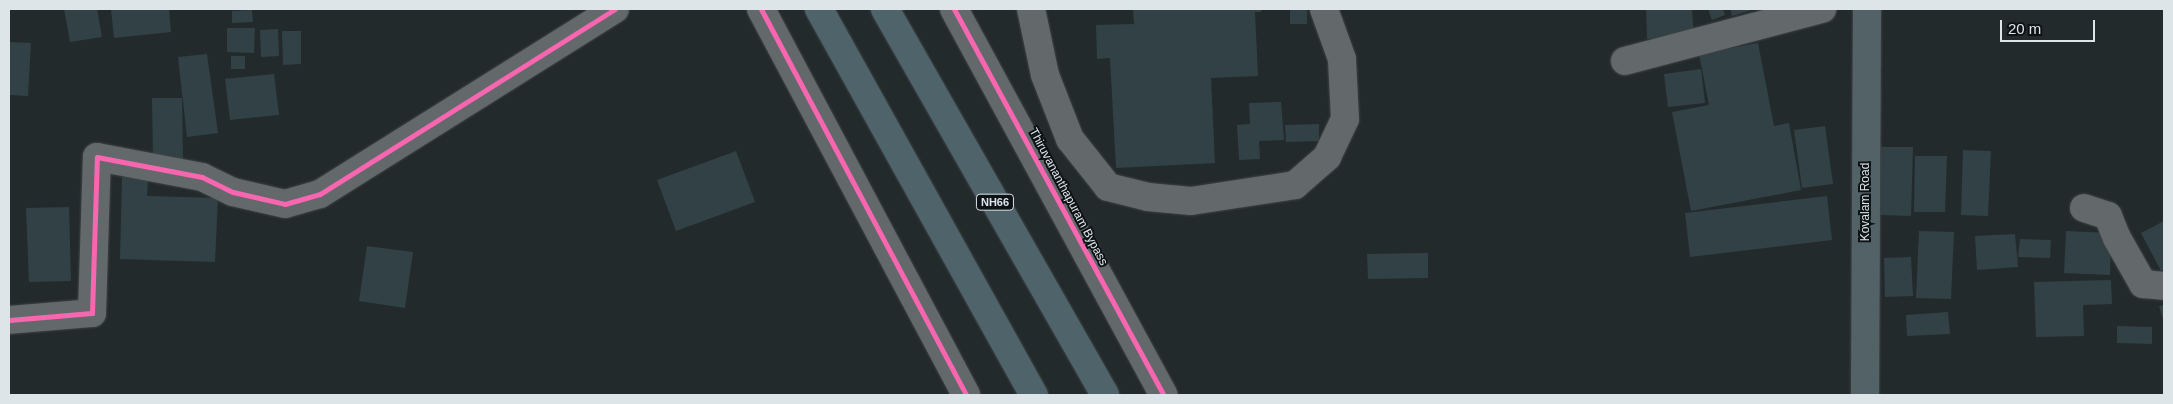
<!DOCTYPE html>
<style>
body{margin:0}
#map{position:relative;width:2173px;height:404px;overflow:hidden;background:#232a2c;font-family:Helvetica,sans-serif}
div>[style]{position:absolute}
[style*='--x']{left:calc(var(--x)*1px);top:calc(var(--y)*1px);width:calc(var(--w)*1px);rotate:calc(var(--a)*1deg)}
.building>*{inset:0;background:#324146}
.roads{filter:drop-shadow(0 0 1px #3f4446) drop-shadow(0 0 1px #3f4446)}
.minor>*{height:28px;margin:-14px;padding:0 14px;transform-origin:14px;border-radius:14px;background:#63686b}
.major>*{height:28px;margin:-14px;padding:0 14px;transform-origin:14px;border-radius:14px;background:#536267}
.highway>*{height:28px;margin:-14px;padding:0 14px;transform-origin:14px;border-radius:14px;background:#4e646a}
.cycleway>*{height:5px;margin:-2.5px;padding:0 2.5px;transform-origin:2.5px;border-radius:2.5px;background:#f766af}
span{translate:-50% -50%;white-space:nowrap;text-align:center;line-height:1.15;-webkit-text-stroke:4px #0d1315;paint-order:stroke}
.shield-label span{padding:1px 4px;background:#0d1315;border:1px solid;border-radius:4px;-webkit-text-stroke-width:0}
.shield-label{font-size:11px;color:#dde5e8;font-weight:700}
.street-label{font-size:12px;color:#dde5e8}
.frame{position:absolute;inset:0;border:10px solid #dde5e8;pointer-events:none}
.scale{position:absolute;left:2000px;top:20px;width:95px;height:22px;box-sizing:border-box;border:2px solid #dde5e8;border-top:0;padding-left:6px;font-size:15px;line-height:18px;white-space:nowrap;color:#dde5e8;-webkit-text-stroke:4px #0d1315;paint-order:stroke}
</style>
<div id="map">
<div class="building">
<i style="clip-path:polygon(64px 9px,97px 9px,102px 37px,70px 42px)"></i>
<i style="clip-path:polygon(169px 9px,171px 32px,114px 38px,111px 10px)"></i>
<i style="clip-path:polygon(1133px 9px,1261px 9px,1261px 12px,1255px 12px,1258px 76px,1211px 78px,1215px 163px,1116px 168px,1110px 58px,1097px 59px,1096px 25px,1134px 24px)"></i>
<i style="clip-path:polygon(1290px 9px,1307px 9px,1307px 24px,1290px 24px)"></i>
<i style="clip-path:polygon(1646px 9px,1692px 9px,1694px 36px,1647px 39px)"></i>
<i style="clip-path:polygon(1708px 9px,1723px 9px,1725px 15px,1712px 20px)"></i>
<i style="clip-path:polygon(1730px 9px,1755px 9px,1732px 16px)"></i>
<i style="clip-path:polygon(252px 10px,253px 22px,232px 23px,232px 11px)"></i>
<i style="clip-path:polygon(227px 28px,255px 28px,254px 53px,227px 52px)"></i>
<i style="clip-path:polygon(278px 29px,279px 56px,261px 57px,260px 30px)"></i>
<i style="clip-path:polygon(282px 31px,301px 31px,301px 64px,283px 65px)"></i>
<i style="clip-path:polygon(9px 42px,31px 43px,28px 96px,9px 95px)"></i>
<i style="clip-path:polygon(1758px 43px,1774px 126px,1789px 123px,1801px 190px,1691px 211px,1672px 112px,1709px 105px,1699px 54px)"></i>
<i style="clip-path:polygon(207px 54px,218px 133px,187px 137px,178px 57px)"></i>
<i style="clip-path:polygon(231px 56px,245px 56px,245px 69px,231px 69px)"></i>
<i style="clip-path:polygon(1701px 69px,1705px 103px,1668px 107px,1664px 74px)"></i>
<i style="clip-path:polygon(274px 74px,279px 115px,230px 120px,225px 79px)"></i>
<i style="clip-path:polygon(152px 98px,182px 98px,183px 159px,153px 160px)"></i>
<i style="clip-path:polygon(1281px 102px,1284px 140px,1259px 141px,1260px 159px,1239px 160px,1237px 125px,1250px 124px,1249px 103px)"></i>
<i style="clip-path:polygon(1319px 124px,1319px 141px,1286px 142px,1285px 125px)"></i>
<i style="clip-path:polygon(1825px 126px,1833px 184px,1802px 188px,1794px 130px)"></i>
<i style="clip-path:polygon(1881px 147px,1913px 147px,1911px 216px,1880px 215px)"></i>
<i style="clip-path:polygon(1963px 150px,1991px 151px,1988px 216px,1961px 215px)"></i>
<i style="clip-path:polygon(736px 151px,755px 202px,676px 231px,657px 180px)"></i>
<i style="clip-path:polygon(1915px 156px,1947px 156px,1945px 212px,1914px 212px)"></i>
<i style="clip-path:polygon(122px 177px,148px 178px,147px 196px,218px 198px,215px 262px,120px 259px)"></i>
<i style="clip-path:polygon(1827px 196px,1832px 240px,1690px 257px,1685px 213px)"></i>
<i style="clip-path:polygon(69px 207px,71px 281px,29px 282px,26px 208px)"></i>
<i style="clip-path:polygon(2164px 221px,2164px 269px,2161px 271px,2141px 233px)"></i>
<i style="clip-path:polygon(1919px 231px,1954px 232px,1951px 299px,1916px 298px)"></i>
<i style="clip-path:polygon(2066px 231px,2111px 233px,2110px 275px,2064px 273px)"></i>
<i style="clip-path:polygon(2015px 234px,2018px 267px,1977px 270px,1975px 236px)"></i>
<i style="clip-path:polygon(2020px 239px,2051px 240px,2050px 258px,2018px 257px)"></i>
<i style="clip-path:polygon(367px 246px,413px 252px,405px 308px,359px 301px)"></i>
<i style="clip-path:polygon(1428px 253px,1428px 278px,1368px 279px,1367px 254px)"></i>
<i style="clip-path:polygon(1911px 257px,1913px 296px,1885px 297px,1884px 258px)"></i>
<i style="clip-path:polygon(2111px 280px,2112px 304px,2083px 305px,2084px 336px,2036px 337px,2034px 282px)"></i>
<i style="clip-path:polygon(2164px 305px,2164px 323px,2159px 306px)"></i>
<i style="clip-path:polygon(1948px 312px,1950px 334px,1907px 336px,1906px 315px)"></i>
<i style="clip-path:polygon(2117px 326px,2152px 327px,2152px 344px,2117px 343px)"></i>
</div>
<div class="roads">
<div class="minor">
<i style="--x:761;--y:9;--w:437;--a:62"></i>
<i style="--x:954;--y:9;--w:439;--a:61.5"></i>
<i style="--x:1031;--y:9;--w:67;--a:78"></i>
<i style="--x:1045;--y:75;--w:69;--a:68.7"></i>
<i style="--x:1070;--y:139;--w:61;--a:51.6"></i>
<i style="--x:1108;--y:187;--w:41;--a:14"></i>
<i style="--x:1148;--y:197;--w:43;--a:5.3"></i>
<i style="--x:1191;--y:201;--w:105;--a:-8.7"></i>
<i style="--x:1295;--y:185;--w:43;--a:-41.2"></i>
<i style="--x:1327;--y:157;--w:42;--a:-64.7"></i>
<i style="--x:1345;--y:119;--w:60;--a:-92.9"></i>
<i style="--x:1342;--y:59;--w:53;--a:-109.8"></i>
<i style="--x:1625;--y:61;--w:204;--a:-14.8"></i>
<i style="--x:2084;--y:208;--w:25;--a:18"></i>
<i style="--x:2108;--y:216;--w:24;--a:68"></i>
<i style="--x:2117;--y:238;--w:53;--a:60.5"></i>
<i style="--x:2143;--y:284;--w:21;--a:5"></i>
<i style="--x:9;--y:320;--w:83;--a:-4.8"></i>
<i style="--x:92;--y:313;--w:156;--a:-88.2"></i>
<i style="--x:97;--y:157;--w:107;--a:10.8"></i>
<i style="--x:202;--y:177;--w:34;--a:26"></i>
<i style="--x:233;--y:192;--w:53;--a:13"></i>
<i style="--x:285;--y:204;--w:36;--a:-16"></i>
<i style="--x:320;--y:194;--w:348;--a:-32.1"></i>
</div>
<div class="major">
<i style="--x:1865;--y:395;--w:386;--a:-89.7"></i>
</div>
<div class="highway">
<i style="--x:819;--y:9;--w:442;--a:60.9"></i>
<i style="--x:885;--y:9;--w:444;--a:60.3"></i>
</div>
</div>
<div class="cycleway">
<i style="--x:761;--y:9;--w:437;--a:62"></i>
<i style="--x:954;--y:9;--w:439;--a:61.5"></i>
<i style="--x:9;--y:320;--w:83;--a:-4.8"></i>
<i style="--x:92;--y:313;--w:156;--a:-88.2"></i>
<i style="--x:97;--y:157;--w:107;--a:10.8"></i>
<i style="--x:202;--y:177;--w:34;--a:26"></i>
<i style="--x:233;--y:192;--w:53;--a:13"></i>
<i style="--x:285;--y:204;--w:36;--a:-16"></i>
<i style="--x:320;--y:194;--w:348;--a:-32.1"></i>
</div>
<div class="shield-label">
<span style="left:995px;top:202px">NH66</span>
</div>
<div class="street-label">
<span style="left:1068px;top:197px;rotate:62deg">Thiruvananthapuram Bypass</span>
<span style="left:1866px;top:202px;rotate:-90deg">Kovalam Road</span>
</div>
<div class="frame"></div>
<div class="scale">20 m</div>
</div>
